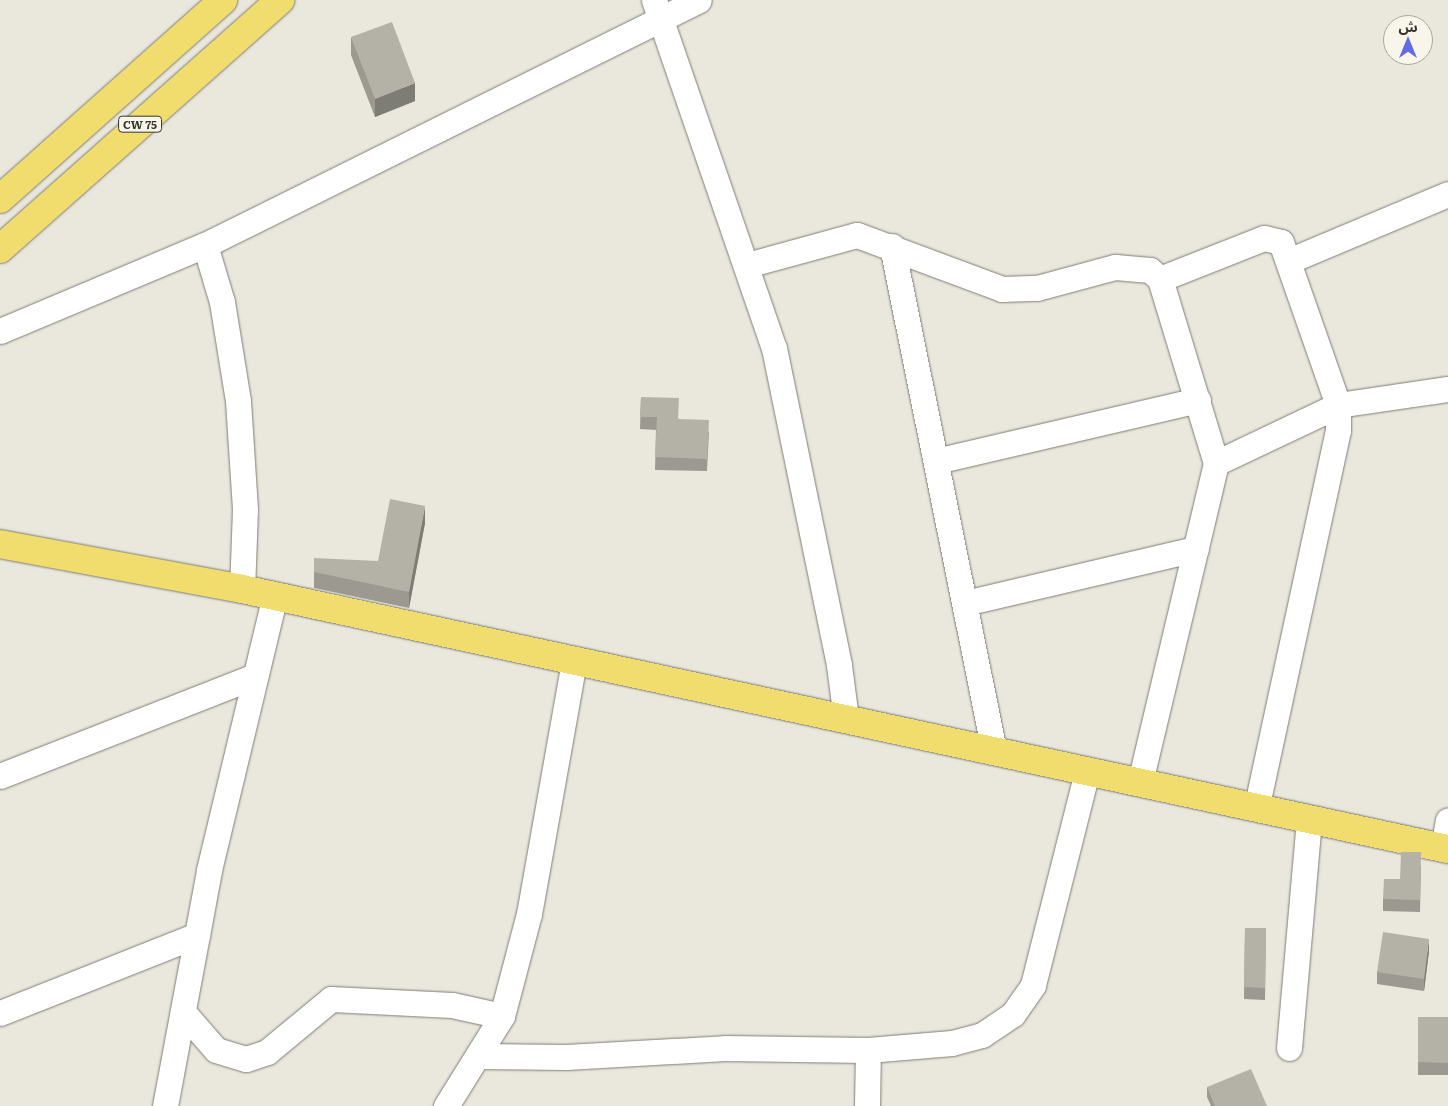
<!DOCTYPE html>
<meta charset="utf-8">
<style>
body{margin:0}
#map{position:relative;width:1448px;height:1106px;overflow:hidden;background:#eae8dd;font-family:Literata,"Noto Sans Arabic",serif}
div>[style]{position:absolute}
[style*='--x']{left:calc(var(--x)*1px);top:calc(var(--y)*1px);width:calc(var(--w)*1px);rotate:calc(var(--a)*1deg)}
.roads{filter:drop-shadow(0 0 1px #7f7d73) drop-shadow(0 0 1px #7f7d73)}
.minor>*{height:25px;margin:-12.5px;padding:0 12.5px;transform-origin:12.5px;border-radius:12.5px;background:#fff}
.major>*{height:28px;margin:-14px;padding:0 14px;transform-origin:14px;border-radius:14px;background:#f1dd6e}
.wall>*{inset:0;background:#9b9990}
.shaded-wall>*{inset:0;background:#7e7d75}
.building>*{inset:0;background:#b4b2a7}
span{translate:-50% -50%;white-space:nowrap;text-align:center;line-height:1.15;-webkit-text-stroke:4px #f8f5ea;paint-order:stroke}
.shield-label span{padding:1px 4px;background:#f8f5ea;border:1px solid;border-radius:4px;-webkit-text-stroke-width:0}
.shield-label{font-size:11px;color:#353530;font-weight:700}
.north{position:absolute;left:1383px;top:15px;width:50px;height:50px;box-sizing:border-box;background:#f8f5ea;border:1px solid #aaa8a0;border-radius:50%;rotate:0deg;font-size:14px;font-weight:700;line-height:20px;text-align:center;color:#353530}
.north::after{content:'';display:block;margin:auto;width:18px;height:22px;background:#646ae3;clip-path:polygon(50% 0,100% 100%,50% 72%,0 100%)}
</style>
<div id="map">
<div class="roads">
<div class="minor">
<i style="--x:654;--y:0;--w:368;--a:71"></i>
<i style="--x:774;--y:348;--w:324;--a:78.4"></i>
<i style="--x:839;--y:665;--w:54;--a:82.6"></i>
<i style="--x:205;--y:245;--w:59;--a:73.4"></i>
<i style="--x:222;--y:302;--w:100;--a:80.8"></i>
<i style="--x:238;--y:401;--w:108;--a:86.3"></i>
<i style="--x:245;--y:509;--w:80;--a:92.1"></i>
<i style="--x:892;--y:246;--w:515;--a:78.58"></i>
<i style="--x:1291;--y:260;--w:170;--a:-22.8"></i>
<i style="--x:747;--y:265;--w:114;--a:-15.3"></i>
<i style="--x:857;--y:235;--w:155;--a:20.4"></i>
<i style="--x:1002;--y:289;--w:35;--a:-2"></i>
<i style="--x:1037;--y:288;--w:81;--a:-15.1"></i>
<i style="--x:1115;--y:267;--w:35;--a:5"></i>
<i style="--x:1150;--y:270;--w:13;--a:42"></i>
<i style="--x:1160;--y:279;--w:192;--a:73.1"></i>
<i style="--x:1216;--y:463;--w:328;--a:103.4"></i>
<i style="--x:1160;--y:279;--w:112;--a:-21.5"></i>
<i style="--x:1264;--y:238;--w:17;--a:13"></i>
<i style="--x:1281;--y:242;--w:173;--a:70.7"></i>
<i style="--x:1338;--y:405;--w:25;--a:90"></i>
<i style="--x:1338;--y:430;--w:387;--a:102.2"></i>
<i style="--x:0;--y:331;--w:222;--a:-22.8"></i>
<i style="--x:205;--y:245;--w:551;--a:-26.38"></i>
<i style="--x:936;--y:461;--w:269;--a:-13.1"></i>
<i style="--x:1216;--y:463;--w:135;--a:-25.4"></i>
<i style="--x:1338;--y:405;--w:111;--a:-8.3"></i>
<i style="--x:965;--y:603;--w:237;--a:-13.2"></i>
<i style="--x:0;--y:776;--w:274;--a:-21.4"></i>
<i style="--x:1443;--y:848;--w:28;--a:-80"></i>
<i style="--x:183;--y:1012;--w:50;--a:49"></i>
<i style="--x:216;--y:1050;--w:31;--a:17"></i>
<i style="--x:246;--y:1059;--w:22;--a:-18"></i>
<i style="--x:267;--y:1052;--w:83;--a:-39.6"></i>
<i style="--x:331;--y:999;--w:121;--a:2.8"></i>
<i style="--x:452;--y:1005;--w:51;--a:12.4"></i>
<i style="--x:0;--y:1013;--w:212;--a:-21.6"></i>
<i style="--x:1289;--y:1048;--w:230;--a:-85"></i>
<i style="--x:479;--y:1056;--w:87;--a:0.7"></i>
<i style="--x:566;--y:1057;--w:159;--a:-3.2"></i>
<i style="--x:725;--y:1048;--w:143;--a:0.8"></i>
<i style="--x:868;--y:1050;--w:84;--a:-4.8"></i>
<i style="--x:952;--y:1043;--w:31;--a:-15"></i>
<i style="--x:982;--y:1035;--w:37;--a:-34"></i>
<i style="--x:1013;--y:1014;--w:35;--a:-55"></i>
<i style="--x:1033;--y:985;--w:221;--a:-75.8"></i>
<i style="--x:165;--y:1106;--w:240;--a:-79.4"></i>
<i style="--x:209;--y:870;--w:282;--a:-76.5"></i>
<i style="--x:446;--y:1106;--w:106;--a:-58.1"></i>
<i style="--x:502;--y:1016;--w:106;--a:-75.2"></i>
<i style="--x:529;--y:914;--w:257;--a:-79.9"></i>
<i style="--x:867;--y:1106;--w:56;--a:-89"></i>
</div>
<div class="major">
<i style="--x:0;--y:199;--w:299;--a:-41.7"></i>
<i style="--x:0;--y:249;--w:375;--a:-41.6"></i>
<i style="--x:0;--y:544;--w:246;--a:10.5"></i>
<i style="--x:242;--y:589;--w:1234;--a:12.17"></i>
</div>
</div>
<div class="wall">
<i style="clip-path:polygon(351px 37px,415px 101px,375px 117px,351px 55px)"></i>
<i style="clip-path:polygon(641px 397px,679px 419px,709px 432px,707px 471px,655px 470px,656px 430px,640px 429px)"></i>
<i style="clip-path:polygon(425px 523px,409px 608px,314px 588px,314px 572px,378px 561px)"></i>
<i style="clip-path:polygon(1421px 865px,1420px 912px,1383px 911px,1383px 899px,1400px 879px)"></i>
<i style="clip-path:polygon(1245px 928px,1266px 928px,1265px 1000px,1244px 999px)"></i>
<i style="clip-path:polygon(1429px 951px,1424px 991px,1377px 984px,1377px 972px)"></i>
<i style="clip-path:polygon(1418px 1017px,1448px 1017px,1448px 1075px,1418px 1075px)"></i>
<i style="clip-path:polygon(1207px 1087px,1267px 1106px,1211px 1106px,1207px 1097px)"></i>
</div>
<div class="shaded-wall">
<i style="clip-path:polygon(415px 83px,415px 101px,375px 117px,375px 99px)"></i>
<i style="clip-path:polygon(425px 506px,425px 523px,409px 608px,409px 592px)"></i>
<i style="clip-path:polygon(1429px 939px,1429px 951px,1424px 991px,1424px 979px)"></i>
</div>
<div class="building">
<i style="clip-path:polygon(392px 22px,415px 83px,375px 99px,351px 37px)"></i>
<i style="clip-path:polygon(641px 397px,679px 398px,678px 419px,709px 420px,707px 459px,655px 457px,657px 417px,640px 417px)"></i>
<i style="clip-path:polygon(390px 499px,425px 506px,409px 592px,314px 572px,314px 558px,378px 561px)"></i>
<i style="clip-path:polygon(1401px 852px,1421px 852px,1420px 900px,1383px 899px,1384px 879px,1400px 879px)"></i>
<i style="clip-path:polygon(1245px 928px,1266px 928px,1265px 988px,1244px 987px)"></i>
<i style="clip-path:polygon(1383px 932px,1429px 939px,1424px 979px,1377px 972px)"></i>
<i style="clip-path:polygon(1418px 1017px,1448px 1017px,1448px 1063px,1418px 1062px)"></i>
<i style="clip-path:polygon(1251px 1069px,1267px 1106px,1215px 1106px,1207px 1087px)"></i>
</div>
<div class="shield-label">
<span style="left:140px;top:124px">CW 75</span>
</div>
<div class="north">ش</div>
</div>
